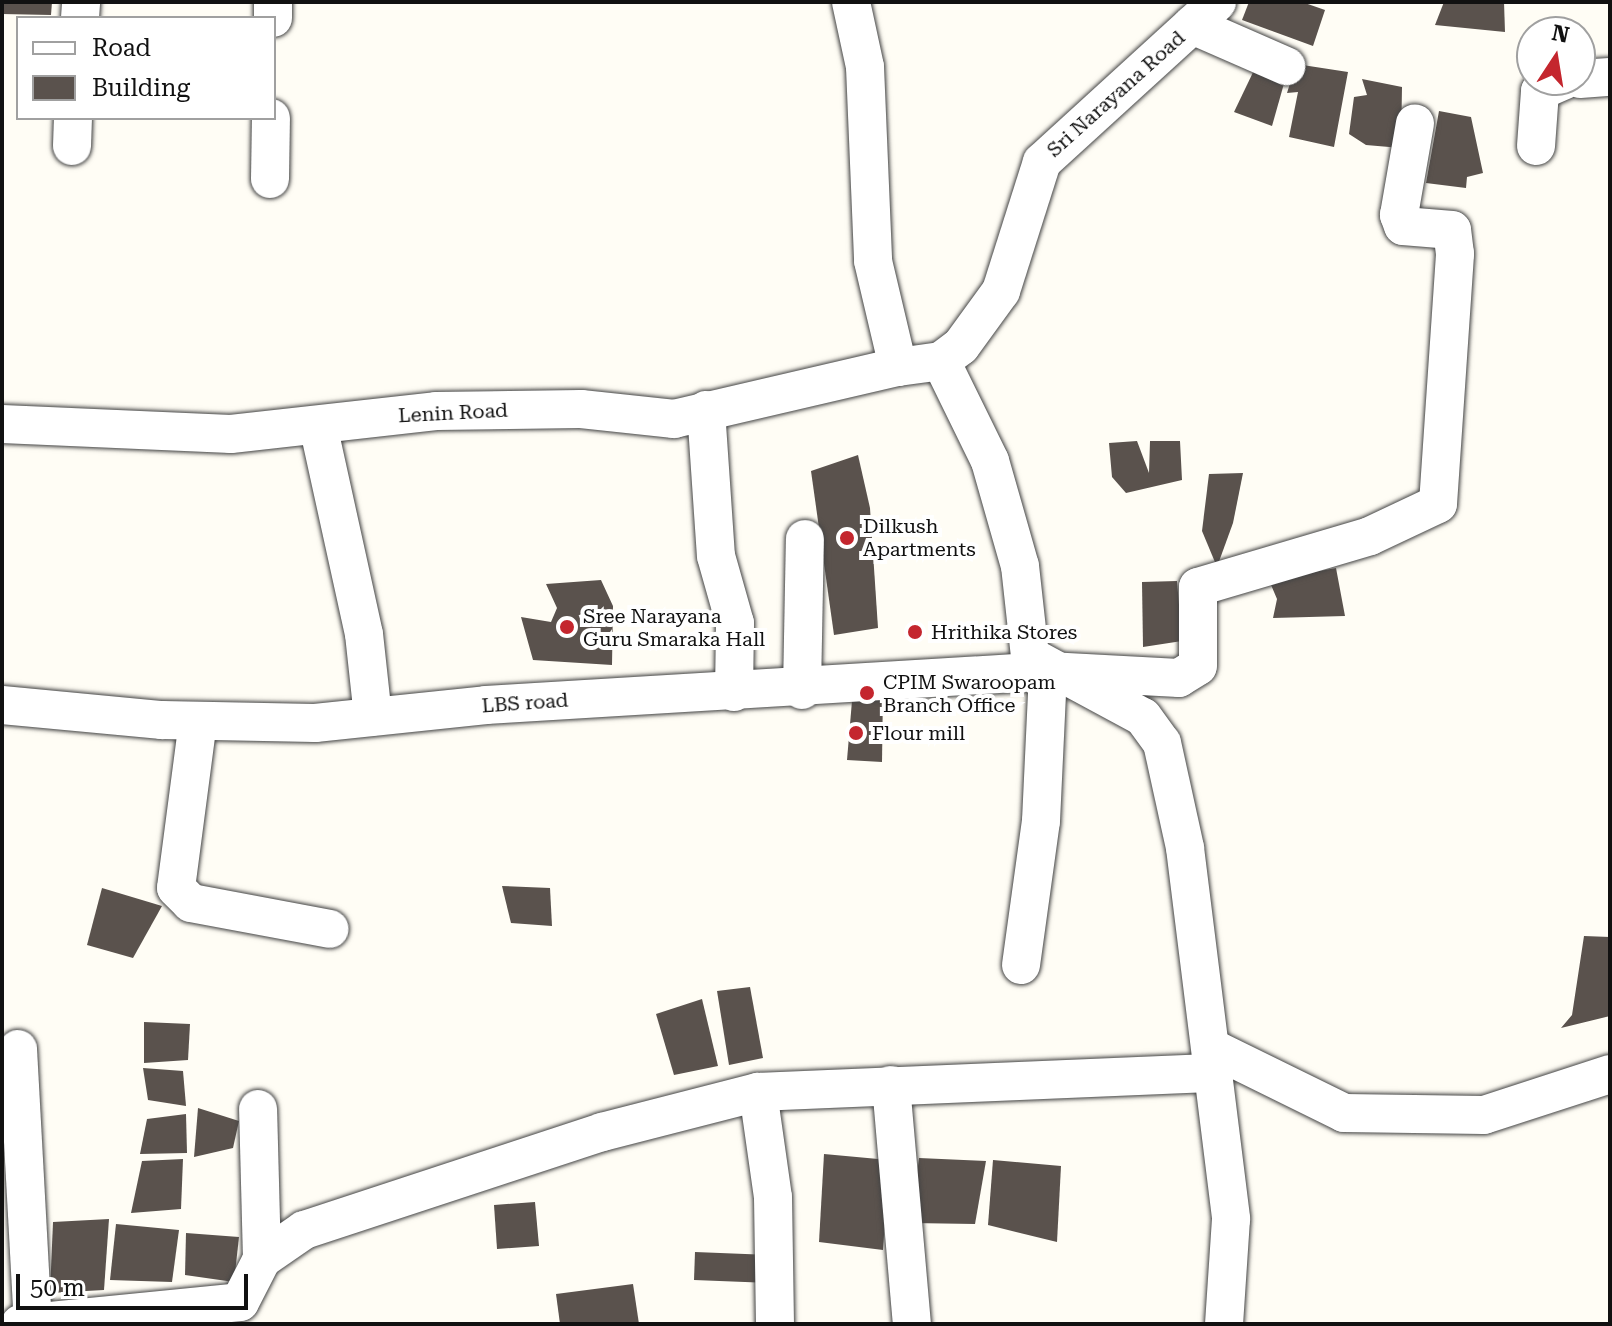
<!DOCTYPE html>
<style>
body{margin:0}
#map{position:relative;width:1612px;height:1326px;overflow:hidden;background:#fffdf5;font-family:"Roboto Serif",serif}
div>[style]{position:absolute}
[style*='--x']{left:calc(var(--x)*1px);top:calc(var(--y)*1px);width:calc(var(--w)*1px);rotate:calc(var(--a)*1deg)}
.building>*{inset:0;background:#5a524d}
.roads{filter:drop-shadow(0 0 2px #444) drop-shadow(0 0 2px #444)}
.minor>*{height:38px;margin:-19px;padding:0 19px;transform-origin:19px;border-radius:19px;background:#fff}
.dots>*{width:22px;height:22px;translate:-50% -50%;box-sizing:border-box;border:4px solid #fff;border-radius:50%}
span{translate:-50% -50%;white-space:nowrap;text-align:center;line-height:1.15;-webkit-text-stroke:8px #fff;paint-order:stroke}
.street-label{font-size:20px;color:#111}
.poi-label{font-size:20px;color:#111}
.left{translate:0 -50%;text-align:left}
.frame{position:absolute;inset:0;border:4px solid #111;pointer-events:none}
.legend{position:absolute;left:16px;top:16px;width:260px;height:104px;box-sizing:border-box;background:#fff;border:2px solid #a0a0a0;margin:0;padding:10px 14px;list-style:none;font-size:24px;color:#111}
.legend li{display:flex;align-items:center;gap:16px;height:40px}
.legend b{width:40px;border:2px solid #a0a0a0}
.north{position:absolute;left:1516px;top:16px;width:80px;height:80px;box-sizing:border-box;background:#fff;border:2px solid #a0a0a0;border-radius:50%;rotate:12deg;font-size:22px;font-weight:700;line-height:32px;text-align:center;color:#111}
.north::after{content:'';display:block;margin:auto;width:28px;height:36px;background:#c4262e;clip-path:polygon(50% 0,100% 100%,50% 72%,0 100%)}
.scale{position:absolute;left:16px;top:1274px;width:232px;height:36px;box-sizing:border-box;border:4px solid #111;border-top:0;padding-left:10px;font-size:24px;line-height:28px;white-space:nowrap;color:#111;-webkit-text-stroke:6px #fff;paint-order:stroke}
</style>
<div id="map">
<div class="building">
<i style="clip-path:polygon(2px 2px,52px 2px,51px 15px,2px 14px)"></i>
<i style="clip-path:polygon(1249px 2px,1302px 2px,1325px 10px,1313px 46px,1242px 20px)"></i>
<i style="clip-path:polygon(1444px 2px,1504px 2px,1505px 32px,1435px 25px)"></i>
<i style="clip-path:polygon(1257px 64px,1285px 80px,1272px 126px,1234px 112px)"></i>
<i style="clip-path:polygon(1296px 64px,1348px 72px,1334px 147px,1289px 137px,1298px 92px,1287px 93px)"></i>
<i style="clip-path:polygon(1362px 79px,1402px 87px,1401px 148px,1366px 145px,1349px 134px,1354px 97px,1367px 95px)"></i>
<i style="clip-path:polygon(1439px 111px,1471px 117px,1483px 173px,1467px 177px,1466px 188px,1426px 183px)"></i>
<i style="clip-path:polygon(1137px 441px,1149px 473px,1150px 441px,1180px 441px,1182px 480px,1126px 493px,1112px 477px,1109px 443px)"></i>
<i style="clip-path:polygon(858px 455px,870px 508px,878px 628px,834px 635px,811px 471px)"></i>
<i style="clip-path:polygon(1243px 473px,1233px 523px,1217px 567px,1202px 531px,1209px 474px)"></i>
<i style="clip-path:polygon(1336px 568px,1345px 616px,1273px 618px,1277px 599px,1269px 580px)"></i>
<i style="clip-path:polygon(601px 580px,613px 606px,612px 665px,533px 660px,521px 617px,551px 622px,557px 608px,546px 584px)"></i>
<i style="clip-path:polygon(1177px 581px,1182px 641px,1143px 647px,1142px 582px)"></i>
<i style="clip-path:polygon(853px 689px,883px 691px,882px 762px,847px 760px)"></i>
<i style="clip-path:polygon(502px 886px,550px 888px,552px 926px,511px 923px)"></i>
<i style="clip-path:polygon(102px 888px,162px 906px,133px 958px,87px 945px)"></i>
<i style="clip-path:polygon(1584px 936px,1610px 937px,1610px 1016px,1561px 1028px,1572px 1015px)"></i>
<i style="clip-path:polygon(750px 987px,763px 1058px,729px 1065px,717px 991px)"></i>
<i style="clip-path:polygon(702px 999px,718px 1066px,674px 1075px,656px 1014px)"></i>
<i style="clip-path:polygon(144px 1022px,190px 1024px,188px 1060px,144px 1063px)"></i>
<i style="clip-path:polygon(143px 1068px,183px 1071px,186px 1106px,148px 1100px)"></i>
<i style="clip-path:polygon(198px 1108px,239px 1121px,233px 1148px,194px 1157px)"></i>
<i style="clip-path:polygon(186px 1114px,187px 1153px,140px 1154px,147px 1119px)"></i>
<i style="clip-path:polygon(824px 1154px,889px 1160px,883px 1250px,819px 1242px)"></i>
<i style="clip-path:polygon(919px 1158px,986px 1161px,975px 1224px,911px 1223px)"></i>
<i style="clip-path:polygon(183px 1159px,181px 1209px,131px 1213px,142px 1161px)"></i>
<i style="clip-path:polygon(993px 1160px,1061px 1166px,1057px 1242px,988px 1225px)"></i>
<i style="clip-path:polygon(535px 1202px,539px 1246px,497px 1249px,494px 1205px)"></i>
<i style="clip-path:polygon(109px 1219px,104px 1290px,50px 1293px,53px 1222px)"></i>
<i style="clip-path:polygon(116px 1224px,179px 1230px,172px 1282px,110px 1280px)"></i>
<i style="clip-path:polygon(186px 1233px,239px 1237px,234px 1282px,185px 1275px)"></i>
<i style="clip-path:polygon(695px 1252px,772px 1255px,770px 1283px,694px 1280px)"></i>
<i style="clip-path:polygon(633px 1284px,639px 1324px,560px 1324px,556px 1294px)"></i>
</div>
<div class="roads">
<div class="minor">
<i style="--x:851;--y:2;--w:66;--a:77.8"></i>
<i style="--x:865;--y:67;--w:194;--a:87.6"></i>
<i style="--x:873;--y:261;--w:109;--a:76.7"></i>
<i style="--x:898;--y:367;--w:43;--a:-7.9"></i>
<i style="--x:941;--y:361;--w:111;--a:63.9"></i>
<i style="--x:990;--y:461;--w:109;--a:74.1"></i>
<i style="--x:1020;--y:566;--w:91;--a:83.7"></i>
<i style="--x:1030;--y:656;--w:128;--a:28.4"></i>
<i style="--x:1143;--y:717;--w:32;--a:54"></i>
<i style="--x:1162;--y:743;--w:107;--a:77.6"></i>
<i style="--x:1185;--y:848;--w:374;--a:82.9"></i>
<i style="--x:1231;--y:1219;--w:105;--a:93.8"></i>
<i style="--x:80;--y:18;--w:16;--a:-86"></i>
<i style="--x:273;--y:18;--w:16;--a:-90"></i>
<i style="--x:1192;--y:25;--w:103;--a:23.6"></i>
<i style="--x:1580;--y:79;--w:30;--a:-4"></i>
<i style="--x:72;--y:146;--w:28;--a:-88"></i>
<i style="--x:1536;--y:146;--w:55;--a:-85.8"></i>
<i style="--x:1540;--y:91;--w:27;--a:-24"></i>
<i style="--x:270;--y:179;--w:61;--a:-89.1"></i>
<i style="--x:941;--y:361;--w:25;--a:-37"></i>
<i style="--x:961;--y:346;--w:68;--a:-54"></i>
<i style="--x:1001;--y:291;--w:135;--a:-72.4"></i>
<i style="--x:1042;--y:162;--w:237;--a:-42.4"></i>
<i style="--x:706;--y:410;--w:146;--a:86.1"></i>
<i style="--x:716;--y:556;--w:70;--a:74.2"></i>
<i style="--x:735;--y:623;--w:69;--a:90.8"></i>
<i style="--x:2;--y:424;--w:229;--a:2.5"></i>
<i style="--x:231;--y:434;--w:206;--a:-6.4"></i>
<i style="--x:436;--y:411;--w:145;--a:-0.8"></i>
<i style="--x:581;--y:409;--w:94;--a:6.1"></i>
<i style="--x:674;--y:419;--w:230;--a:-13.1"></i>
<i style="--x:318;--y:425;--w:214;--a:77.6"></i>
<i style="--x:364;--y:634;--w:83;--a:83.8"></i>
<i style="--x:802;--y:690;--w:151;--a:-88.9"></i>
<i style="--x:2;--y:705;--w:161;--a:5.4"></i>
<i style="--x:162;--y:720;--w:153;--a:1.1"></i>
<i style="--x:315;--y:723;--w:172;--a:-6"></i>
<i style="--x:486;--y:705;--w:563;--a:-3.46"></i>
<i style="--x:1048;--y:671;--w:131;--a:3.1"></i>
<i style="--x:1179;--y:678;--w:22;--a:-32"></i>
<i style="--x:1198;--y:666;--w:79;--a:-90"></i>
<i style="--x:1198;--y:587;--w:179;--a:-16.5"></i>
<i style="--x:1370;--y:536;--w:75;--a:-25.2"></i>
<i style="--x:1438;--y:504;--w:251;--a:-86.1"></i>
<i style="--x:1455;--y:254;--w:24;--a:-97"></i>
<i style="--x:1452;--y:230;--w:49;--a:-175.3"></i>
<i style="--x:1403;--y:226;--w:12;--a:-110"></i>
<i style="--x:1399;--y:215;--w:93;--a:-80.1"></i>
<i style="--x:198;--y:721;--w:168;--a:97.5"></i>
<i style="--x:176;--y:888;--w:21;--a:45"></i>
<i style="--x:191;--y:903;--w:141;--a:10.6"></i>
<i style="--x:1021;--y:965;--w:145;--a:-82.1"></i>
<i style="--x:1041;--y:821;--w:150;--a:-87.3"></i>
<i style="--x:1212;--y:1048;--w:147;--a:26.2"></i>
<i style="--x:1344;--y:1113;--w:140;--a:0.8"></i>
<i style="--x:1484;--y:1115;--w:133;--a:-18"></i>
<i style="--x:18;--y:1049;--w:273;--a:86.9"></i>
<i style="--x:891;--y:1085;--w:240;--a:85"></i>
<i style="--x:758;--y:1092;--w:106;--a:81.9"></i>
<i style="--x:773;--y:1197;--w:127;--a:89.1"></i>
<i style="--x:262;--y:1259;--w:51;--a:-34.6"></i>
<i style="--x:304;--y:1230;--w:314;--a:-18.2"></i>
<i style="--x:602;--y:1132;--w:161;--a:-14.4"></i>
<i style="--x:758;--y:1092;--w:457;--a:-2.4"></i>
<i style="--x:20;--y:1324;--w:221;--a:-5.7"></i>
<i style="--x:240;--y:1302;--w:48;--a:-62.9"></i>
<i style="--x:262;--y:1259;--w:150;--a:-91.5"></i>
</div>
</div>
<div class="dots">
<i style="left:847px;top:538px;background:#c4262e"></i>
<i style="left:567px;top:627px;background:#c4262e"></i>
<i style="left:915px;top:632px;background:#c4262e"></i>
<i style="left:867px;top:693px;background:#c4262e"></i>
<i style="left:856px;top:733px;background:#c4262e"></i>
</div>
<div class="street-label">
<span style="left:1116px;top:94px;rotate:-42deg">Sri Narayana Road</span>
<span style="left:453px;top:413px;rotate:-3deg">Lenin Road</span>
<span style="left:525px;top:703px;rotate:-4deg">LBS road</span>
</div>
<div class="poi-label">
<span class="left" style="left:863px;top:538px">Dilkush<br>Apartments</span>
<span class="left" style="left:583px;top:628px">Sree Narayana<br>Guru Smaraka Hall</span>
<span class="left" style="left:931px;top:632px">Hrithika Stores</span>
<span class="left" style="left:883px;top:694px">CPIM Swaroopam<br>Branch Office</span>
<span class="left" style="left:872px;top:733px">Flour mill</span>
</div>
<div class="frame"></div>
<ul class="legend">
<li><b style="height:10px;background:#fff"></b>Road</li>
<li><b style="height:22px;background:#5a524d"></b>Building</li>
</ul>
<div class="north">N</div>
<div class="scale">50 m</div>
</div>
